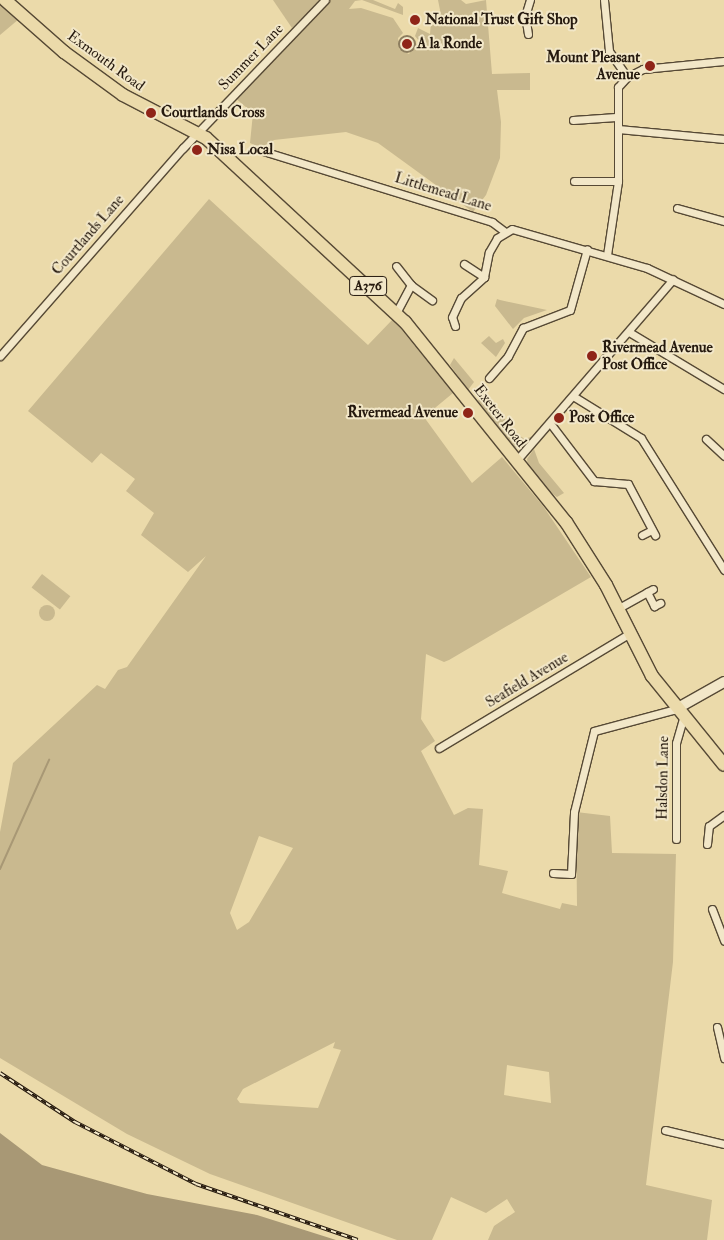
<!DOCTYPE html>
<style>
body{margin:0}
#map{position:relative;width:724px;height:1240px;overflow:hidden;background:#ebdaaa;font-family:"IM FELL Double Pica",serif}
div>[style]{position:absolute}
.green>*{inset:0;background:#c9b98f;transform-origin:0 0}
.round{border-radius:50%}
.water>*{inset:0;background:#a89875}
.stream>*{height:2px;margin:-1px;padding:0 1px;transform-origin:1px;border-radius:1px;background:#a89875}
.building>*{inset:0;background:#8c7d5f}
.roads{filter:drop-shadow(1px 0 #564935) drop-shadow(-1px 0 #564935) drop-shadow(0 1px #564935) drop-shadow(0 -1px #564935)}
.street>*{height:7px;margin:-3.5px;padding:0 3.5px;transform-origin:3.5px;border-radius:3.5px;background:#f2e7c8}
.secondary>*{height:10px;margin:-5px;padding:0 5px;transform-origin:5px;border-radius:5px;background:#f2e7c8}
.highway>*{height:12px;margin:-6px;padding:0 6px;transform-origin:6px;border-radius:6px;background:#ebdaaa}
.rail>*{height:4px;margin-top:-2px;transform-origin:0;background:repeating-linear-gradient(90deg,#f2e7c8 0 5.5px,#25190e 0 11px);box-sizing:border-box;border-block:1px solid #25190e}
.dots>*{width:14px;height:14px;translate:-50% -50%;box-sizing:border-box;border:2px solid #f2e7c8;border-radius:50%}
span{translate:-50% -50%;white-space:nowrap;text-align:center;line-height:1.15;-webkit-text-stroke:4px #f2e7c8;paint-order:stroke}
.shield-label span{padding:1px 4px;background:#f2e7c8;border:1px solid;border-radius:4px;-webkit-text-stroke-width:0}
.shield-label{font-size:14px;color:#25190e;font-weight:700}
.poi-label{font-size:15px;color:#25190e;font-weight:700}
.left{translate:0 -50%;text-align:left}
.right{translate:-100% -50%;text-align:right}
.street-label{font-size:15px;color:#25190e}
</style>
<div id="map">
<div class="green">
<div style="clip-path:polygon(273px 0,321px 0,292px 28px)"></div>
<div style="clip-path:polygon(330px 0,373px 0,395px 9px,398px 3px,403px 7px,403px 15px,362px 0,355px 1px,349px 9px,361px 8px,393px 18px,403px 33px,398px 38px,399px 49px,409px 54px,419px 41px,415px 36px,418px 28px,430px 34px,431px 22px,441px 15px,438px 0,461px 0,466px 4px,486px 0,492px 74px,530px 73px,530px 90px,497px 90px,501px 122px,500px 158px,486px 195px,473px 212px,378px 143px,346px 132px,274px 140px,261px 148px,250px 143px,253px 113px,234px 97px)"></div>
<div style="clip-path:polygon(0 1px,19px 19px,0 35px)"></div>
<div style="clip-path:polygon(evenodd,209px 199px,368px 345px,393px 319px,453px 393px,424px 417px,472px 483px,502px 457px,543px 506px,591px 577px,449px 660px,444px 662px,426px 654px,421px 719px,435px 741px,421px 751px,454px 815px,468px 808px,483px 809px,479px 865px,508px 871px,502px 893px,560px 909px,562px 903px,577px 906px,576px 812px,610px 816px,612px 853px,676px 854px,673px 962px,646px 1185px,712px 1200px,707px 1240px,488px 1240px,494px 1226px,515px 1212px,507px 1199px,486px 1213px,451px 1197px,432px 1240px,397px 1240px,210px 1174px,127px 1134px,0 1058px,0 832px,13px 763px,97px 685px,105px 689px,118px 670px,127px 667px,206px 556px,188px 572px,141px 535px,154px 513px,126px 491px,135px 479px,101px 453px,92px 463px,28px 411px,209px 199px,259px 836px,293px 848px,249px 922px,237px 930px,230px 913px,259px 836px,209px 199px,335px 1042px,333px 1048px,341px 1050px,318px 1108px,240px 1103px,237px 1099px,243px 1089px,335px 1042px,209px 199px,507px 1065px,549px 1072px,551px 1103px,504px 1095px,507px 1065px)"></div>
<div style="clip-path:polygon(497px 299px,500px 300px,547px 310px,524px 318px,513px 329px,495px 306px)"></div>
<div style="clip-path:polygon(489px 336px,496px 343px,503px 339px,505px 343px,496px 357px,481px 343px)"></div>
<div style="clip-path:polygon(454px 358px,474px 382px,468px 390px,450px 365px)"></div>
<div style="clip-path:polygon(483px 394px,520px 436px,525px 439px,533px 436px,524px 446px,514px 448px,509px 444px,477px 402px)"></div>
<div style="clip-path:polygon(534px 449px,539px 463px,564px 493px,557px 497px,550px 492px,528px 466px,527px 459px)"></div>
<div style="left:42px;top:574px;width:36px;height:17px;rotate:38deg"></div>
<div class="round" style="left:39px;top:605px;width:16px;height:16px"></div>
</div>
<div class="water">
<div style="clip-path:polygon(0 1133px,42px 1165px,147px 1194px,257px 1215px,336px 1240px,0 1240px)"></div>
</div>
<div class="stream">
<div style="left:0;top:869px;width:120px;rotate:-65.8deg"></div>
</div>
<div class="building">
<div class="round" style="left:398px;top:35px;width:18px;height:18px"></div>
</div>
<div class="roads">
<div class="street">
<div style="left:604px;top:0;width:51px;rotate:84.4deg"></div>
<div style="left:609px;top:51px;width:32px;rotate:55deg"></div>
<div style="left:528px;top:34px;width:18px;rotate:-99deg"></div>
<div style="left:525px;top:16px;width:17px;rotate:-73deg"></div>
<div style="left:573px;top:120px;width:43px;rotate:-4deg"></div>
<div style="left:619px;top:129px;width:105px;rotate:5.4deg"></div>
<div style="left:263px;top:151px;width:240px;rotate:17.2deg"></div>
<div style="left:492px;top:222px;width:15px;rotate:37deg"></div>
<div style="left:574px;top:181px;width:44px"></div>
<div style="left:677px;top:208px;width:49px;rotate:15.5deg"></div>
<div style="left:607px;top:255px;width:75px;rotate:-81.5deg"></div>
<div style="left:618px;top:181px;width:94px;rotate:-90deg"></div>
<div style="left:618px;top:87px;width:13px;rotate:-48deg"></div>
<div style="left:627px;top:77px;width:18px;rotate:-27deg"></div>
<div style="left:643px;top:69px;width:81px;rotate:-5.6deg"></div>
<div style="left:464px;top:264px;width:24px;rotate:33deg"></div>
<div style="left:411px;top:285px;width:26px;rotate:36deg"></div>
<div style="left:396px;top:313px;width:32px;rotate:-62deg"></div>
<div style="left:411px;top:285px;width:24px;rotate:-128deg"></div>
<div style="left:455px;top:326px;width:9px;rotate:-108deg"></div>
<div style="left:452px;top:317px;width:21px;rotate:-65deg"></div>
<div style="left:461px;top:298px;width:31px;rotate:-42deg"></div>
<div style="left:484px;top:277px;width:25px;rotate:-79deg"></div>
<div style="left:489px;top:252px;width:16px;rotate:-60deg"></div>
<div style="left:497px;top:238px;width:17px;rotate:-31deg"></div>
<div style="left:512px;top:229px;width:141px;rotate:16.1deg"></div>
<div style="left:647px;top:268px;width:85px;rotate:25.1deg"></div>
<div style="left:629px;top:332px;width:111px;rotate:31deg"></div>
<div style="left:0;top:356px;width:277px;rotate:-48.7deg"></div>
<div style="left:183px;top:148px;width:205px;rotate:-46.2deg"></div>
<div style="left:489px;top:378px;width:29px;rotate:-49deg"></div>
<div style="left:508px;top:356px;width:32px;rotate:-62deg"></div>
<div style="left:523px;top:328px;width:50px;rotate:-21deg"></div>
<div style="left:570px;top:310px;width:63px;rotate:-74.4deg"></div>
<div style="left:573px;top:396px;width:80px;rotate:31.7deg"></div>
<div style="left:641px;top:438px;width:156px;rotate:57.8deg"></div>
<div style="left:550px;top:423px;width:73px;rotate:52.8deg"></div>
<div style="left:594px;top:481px;width:34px;rotate:5deg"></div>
<div style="left:628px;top:484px;width:58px;rotate:62.1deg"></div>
<div style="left:706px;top:439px;width:25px;rotate:43deg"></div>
<div style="left:516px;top:461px;width:240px;rotate:-49.2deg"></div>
<div style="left:642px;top:535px;width:11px;rotate:-27deg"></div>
<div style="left:647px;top:592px;width:16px;rotate:63deg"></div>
<div style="left:654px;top:606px;width:7px;rotate:-27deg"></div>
<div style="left:617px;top:609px;width:41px;rotate:-29.1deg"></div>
<div style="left:439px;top:748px;width:222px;rotate:-31deg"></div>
<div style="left:676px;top:839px;width:96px;rotate:-90deg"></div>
<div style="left:676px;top:743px;width:25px;rotate:-74deg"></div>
<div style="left:707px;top:844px;width:18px;rotate:-84deg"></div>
<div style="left:709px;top:826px;width:19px;rotate:-36deg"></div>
<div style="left:553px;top:873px;width:18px;rotate:3deg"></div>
<div style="left:571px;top:874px;width:62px;rotate:-87.2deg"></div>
<div style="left:574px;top:812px;width:83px;rotate:-76.1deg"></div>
<div style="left:594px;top:731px;width:85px;rotate:-15deg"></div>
<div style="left:712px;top:909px;width:34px;rotate:69deg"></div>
<div style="left:717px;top:1027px;width:32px;rotate:77deg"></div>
<div style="left:665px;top:1130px;width:61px;rotate:13.3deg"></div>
</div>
<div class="secondary">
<div style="left:676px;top:709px;width:55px;rotate:-29.4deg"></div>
</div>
<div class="highway">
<div style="left:5px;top:0;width:79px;rotate:41.4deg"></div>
<div style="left:64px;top:52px;width:73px;rotate:36.1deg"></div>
<div style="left:123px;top:95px;width:93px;rotate:27.4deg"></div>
<div style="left:206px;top:138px;width:271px;rotate:42.8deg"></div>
<div style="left:405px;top:322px;width:257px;rotate:51.2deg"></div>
<div style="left:566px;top:522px;width:75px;rotate:57.6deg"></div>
<div style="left:606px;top:585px;width:102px;rotate:63.2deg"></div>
<div style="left:652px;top:676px;width:114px;rotate:51deg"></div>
</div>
</div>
<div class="rail">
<div style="left:0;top:1073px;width:90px;rotate:33.2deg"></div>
<div style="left:75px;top:1122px;width:136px;rotate:27.1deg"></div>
<div style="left:196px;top:1184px;width:171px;rotate:19.1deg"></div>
</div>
<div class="dots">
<div style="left:415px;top:20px;background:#8f2418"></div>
<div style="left:407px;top:44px;background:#8f2418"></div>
<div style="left:650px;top:66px;background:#8f2418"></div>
<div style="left:151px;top:113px;background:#8f2418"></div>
<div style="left:197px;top:150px;background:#8f2418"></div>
<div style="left:592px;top:356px;background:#8f2418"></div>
<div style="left:468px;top:413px;background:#8f2418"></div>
<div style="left:559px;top:418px;background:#8f2418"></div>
</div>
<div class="shield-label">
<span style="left:368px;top:286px">A376</span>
</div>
<div class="poi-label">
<span class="left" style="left:425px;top:20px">National Trust Gift Shop</span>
<span class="left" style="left:417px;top:44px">A la Ronde</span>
<span class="right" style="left:640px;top:66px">Mount Pleasant<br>Avenue</span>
<span class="left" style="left:161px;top:113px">Courtlands Cross</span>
<span class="left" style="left:207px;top:150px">Nisa Local</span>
<span class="left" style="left:602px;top:356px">Rivermead Avenue<br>Post Office</span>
<span class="right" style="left:458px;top:413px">Rivermead Avenue</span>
<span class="left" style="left:569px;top:418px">Post Office</span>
</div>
<div class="street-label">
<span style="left:251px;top:57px;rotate:-46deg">Summer Lane</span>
<span style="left:106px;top:61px;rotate:36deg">Exmouth Road</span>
<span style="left:443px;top:192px;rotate:17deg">Littlemead Lane</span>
<span style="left:88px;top:235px;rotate:-49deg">Courtlands Lane</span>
<span style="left:500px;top:416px;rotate:52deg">Exeter Road</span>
<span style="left:527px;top:680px;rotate:-31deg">Seafield Avenue</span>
<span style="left:663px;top:778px;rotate:-89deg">Halsdon Lane</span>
</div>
</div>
